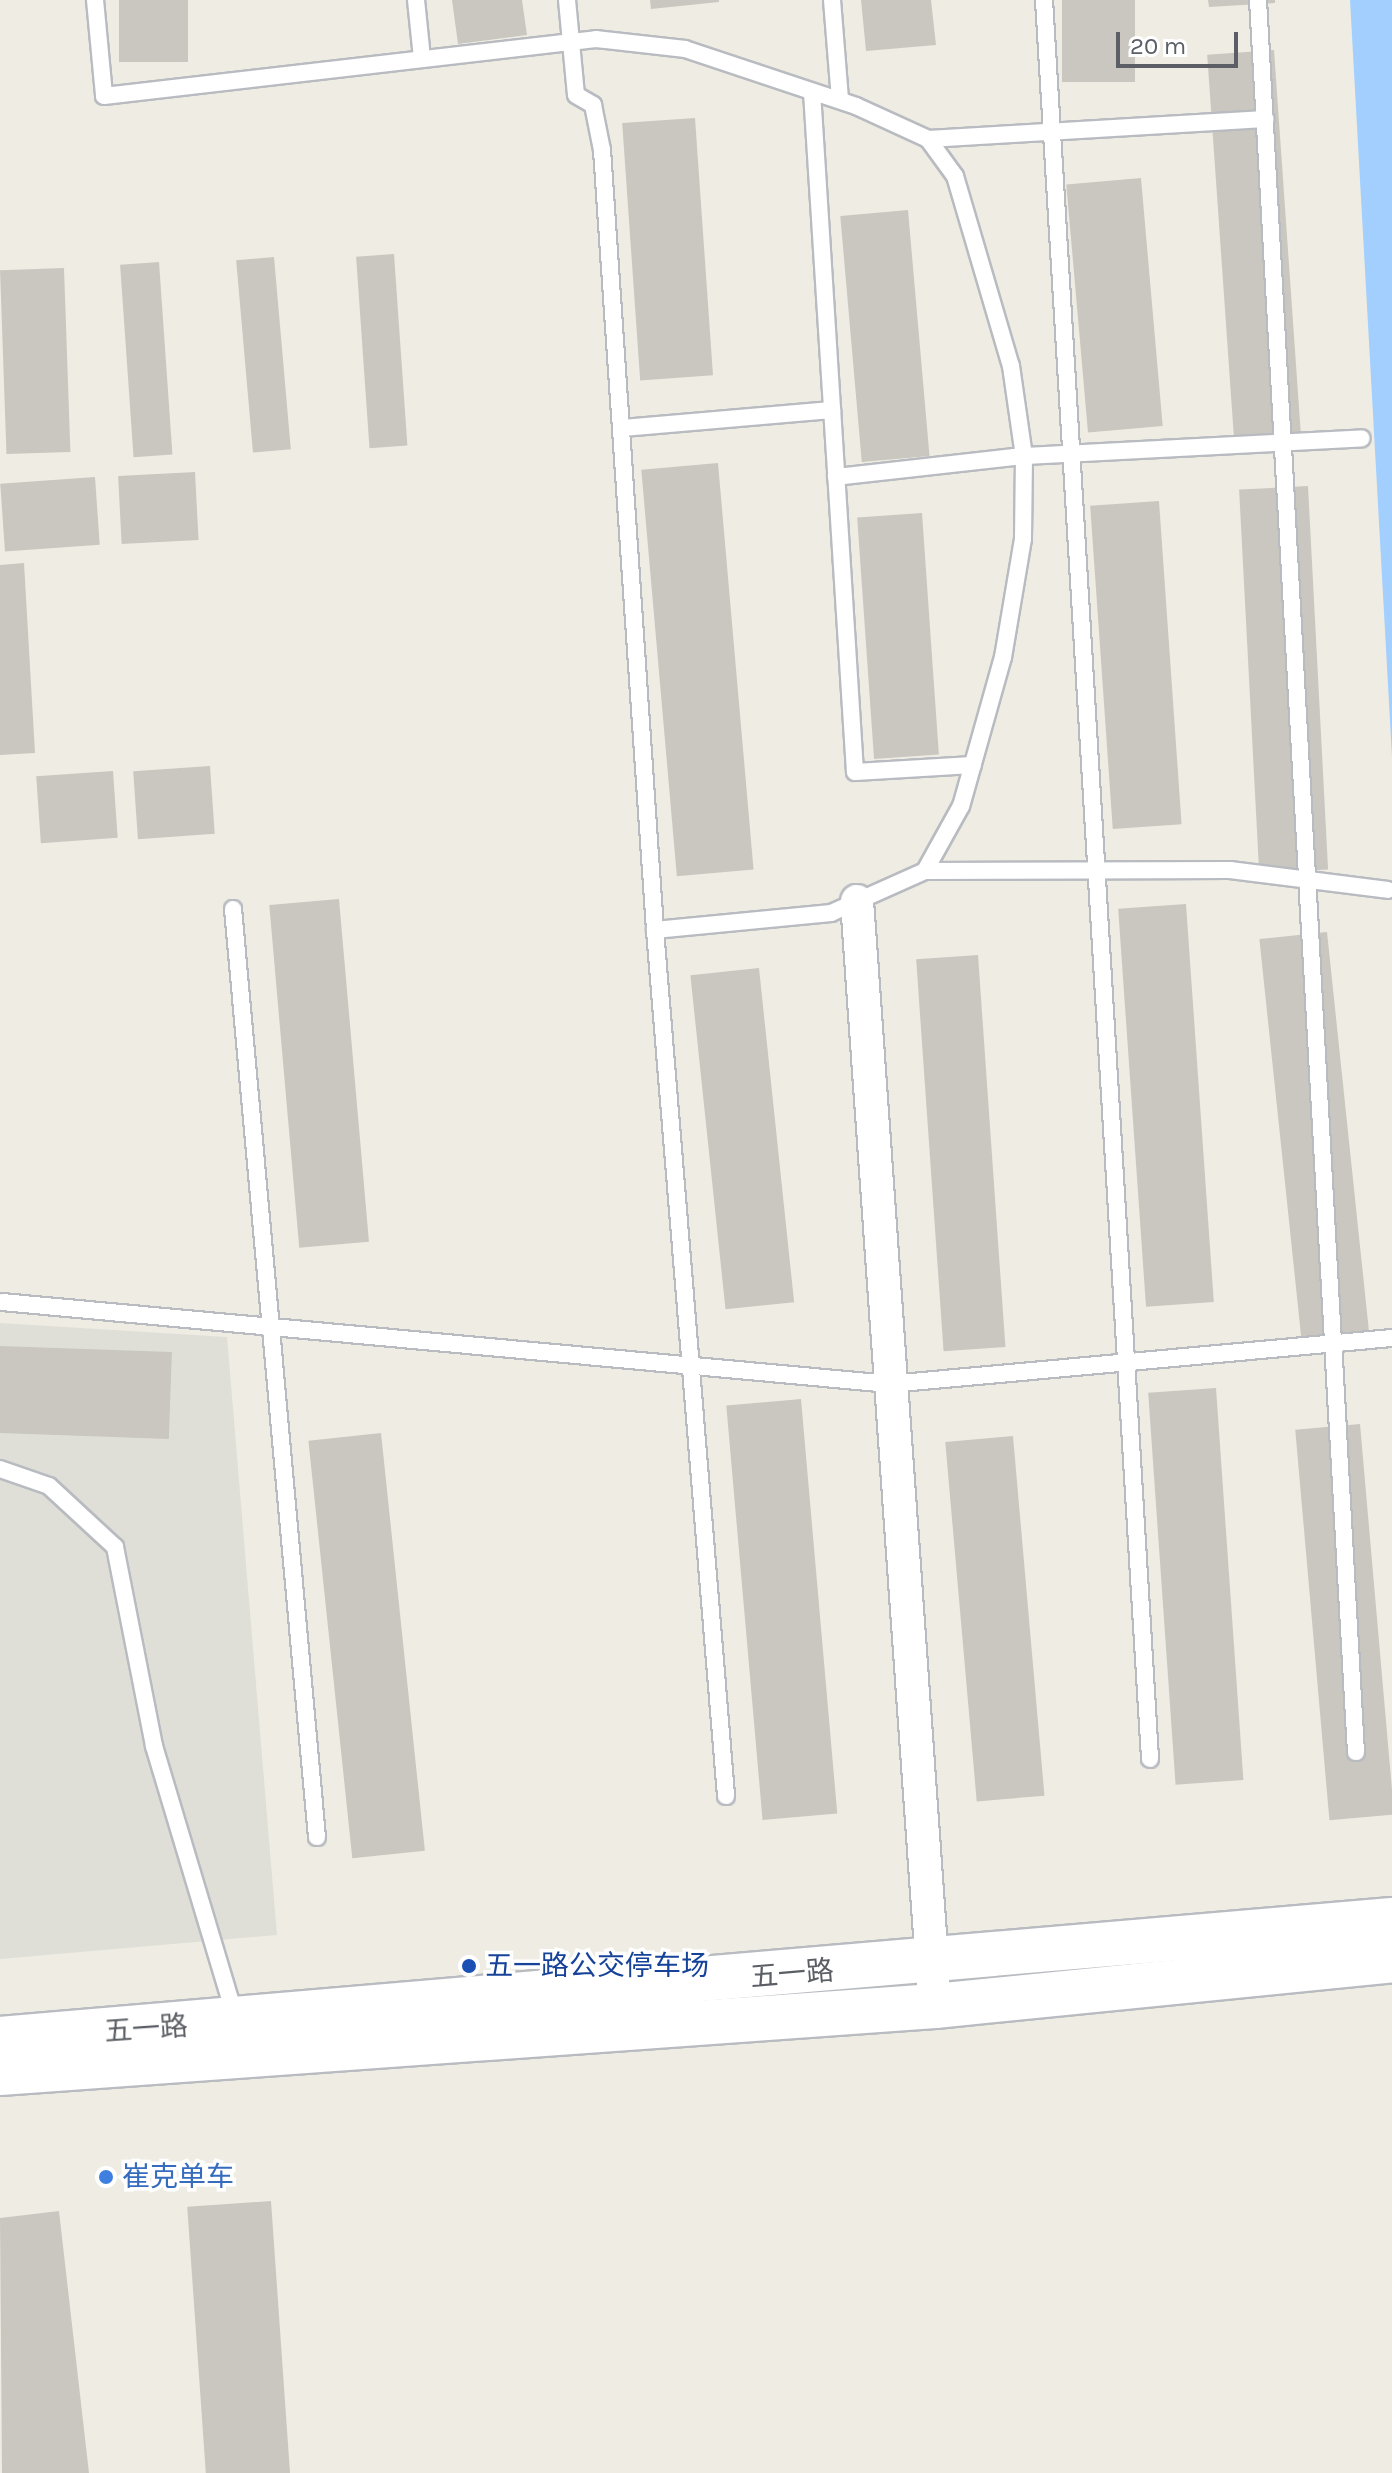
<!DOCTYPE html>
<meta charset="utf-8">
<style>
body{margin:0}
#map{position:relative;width:1392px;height:2473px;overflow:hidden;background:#efede3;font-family:Karla,"Noto Sans SC",sans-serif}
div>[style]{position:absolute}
.industrial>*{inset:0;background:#dfdfd8}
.water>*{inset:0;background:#a3cfff}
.building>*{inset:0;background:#cac7c0;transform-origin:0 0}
.roads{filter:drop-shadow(2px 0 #b8bbc0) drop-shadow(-2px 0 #b8bbc0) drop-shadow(0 2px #b8bbc0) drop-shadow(0 -2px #b8bbc0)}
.service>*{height:16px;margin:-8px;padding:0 8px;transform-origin:8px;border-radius:8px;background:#fff}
.minor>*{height:32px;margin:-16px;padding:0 16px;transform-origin:16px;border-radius:16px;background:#fff}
.secondary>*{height:44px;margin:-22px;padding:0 22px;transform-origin:22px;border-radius:22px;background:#fff}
.dots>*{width:22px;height:22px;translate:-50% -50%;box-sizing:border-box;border:4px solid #fff;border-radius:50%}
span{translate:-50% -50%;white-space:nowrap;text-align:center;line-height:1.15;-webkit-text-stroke:7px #fff;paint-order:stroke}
.transit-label{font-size:28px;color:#164399}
.left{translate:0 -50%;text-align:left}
.street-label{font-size:28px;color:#5b5f65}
.shop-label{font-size:28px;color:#366cbe}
.scale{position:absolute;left:1116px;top:32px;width:122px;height:36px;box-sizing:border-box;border:4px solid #5b5f65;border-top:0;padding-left:10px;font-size:24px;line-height:28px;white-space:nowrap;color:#5b5f65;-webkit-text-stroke:6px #fff;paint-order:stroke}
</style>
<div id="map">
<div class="industrial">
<div style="clip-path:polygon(0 1323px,227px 1337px,277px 1935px,0 1959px)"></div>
</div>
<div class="water">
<div style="clip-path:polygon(1350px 0,1392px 0,1392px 757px)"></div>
</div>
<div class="building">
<div style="left:119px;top:0;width:69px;height:62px"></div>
<div style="clip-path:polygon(452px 0,522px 0,527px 35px,458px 44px)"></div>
<div style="clip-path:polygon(650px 0,719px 0,719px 2px,651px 9px)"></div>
<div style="clip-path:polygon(861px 0,931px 0,936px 45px,866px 51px)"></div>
<div style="left:1062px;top:0;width:73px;height:82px"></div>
<div style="clip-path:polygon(1208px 0,1275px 0,1275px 3px,1209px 7px)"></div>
<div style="left:1274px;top:50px;width:395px;height:67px;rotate:86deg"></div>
<div style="left:695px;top:118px;width:258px;height:73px;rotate:86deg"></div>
<div style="left:1141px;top:178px;width:249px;height:75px;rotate:85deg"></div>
<div style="left:908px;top:210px;width:247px;height:68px;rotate:85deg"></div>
<div style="left:394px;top:254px;width:192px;height:38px;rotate:86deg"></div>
<div style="left:274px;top:257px;width:193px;height:38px;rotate:85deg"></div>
<div style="left:159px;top:262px;width:193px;height:39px;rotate:86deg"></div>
<div style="left:64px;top:268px;width:184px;height:64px;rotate:88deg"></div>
<div style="left:718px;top:463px;width:408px;height:77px;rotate:85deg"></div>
<div style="left:195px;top:472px;width:68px;height:77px;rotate:87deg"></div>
<div style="left:95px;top:477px;width:68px;height:95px;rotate:86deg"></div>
<div style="left:1308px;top:486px;width:384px;height:69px;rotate:87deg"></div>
<div style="left:1159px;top:501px;width:324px;height:69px;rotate:86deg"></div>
<div style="left:922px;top:513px;width:242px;height:65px;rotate:86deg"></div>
<div style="clip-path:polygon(24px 563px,35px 753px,0 755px,0 565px)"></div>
<div style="left:210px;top:766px;width:68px;height:77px;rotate:86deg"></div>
<div style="left:113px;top:771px;width:67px;height:77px;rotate:86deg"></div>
<div style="left:339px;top:899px;width:344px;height:70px;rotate:85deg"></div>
<div style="left:1186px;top:904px;width:399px;height:68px;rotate:86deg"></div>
<div style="left:1327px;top:932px;width:401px;height:68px;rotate:84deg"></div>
<div style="left:978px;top:955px;width:393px;height:62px;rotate:86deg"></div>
<div style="left:759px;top:968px;width:336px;height:69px;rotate:84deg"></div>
<div style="left:0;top:1346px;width:172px;height:87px;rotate:2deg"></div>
<div style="left:1216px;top:1388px;width:393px;height:68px;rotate:86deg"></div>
<div style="left:801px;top:1399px;width:416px;height:75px;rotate:85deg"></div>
<div style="left:1360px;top:1424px;width:392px;height:65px;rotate:85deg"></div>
<div style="left:381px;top:1433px;width:420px;height:73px;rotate:84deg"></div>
<div style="left:1013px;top:1436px;width:361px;height:68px;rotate:85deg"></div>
<div style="left:271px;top:2201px;width:273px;height:84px;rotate:86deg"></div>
<div style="clip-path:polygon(59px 2211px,89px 2473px,2px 2473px,0 2218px)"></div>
</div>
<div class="roads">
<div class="service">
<div style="left:95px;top:0;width:96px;rotate:84.6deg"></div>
<div style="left:104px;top:96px;width:495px;rotate:-6.6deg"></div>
<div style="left:596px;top:39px;width:90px;rotate:6.4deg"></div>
<div style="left:685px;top:49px;width:180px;rotate:18.4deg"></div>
<div style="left:856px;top:106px;width:79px;rotate:24.6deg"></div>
<div style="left:928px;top:139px;width:46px;rotate:53.9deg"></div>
<div style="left:955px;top:176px;width:198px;rotate:73.6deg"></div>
<div style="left:1011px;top:366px;width:91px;rotate:81.8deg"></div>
<div style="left:1024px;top:456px;width:83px;rotate:90.7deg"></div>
<div style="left:1023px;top:539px;width:120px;rotate:99.6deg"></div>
<div style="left:1003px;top:657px;width:155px;rotate:105.7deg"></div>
<div style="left:961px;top:806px;width:74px;rotate:119deg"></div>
<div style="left:925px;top:871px;width:103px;rotate:155.9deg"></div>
<div style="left:831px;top:913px;width:177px;rotate:174.5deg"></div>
<div style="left:416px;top:0;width:58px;rotate:84.1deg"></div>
<div style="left:567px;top:0;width:95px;rotate:84.6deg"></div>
<div style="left:576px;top:95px;width:20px;rotate:30deg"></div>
<div style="left:593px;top:105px;width:46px;rotate:78.7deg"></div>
<div style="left:602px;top:150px;width:782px;rotate:86.11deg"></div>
<div style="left:655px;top:930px;width:869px;rotate:85.31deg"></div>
<div style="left:832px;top:0;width:100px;rotate:85.4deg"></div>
<div style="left:1044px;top:0;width:1762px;rotate:86.55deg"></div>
<div style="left:1258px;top:0;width:1755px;rotate:86.8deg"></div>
<div style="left:812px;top:92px;width:681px;rotate:86.38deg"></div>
<div style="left:855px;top:772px;width:118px;rotate:-3.4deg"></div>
<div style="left:928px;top:139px;width:338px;rotate:-3.4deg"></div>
<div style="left:622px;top:428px;width:211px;rotate:-4.9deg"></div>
<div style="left:836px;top:477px;width:189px;rotate:-6.4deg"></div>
<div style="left:1024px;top:456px;width:338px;rotate:-3deg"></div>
<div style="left:925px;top:871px;width:305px;rotate:-0.2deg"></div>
<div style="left:1230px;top:870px;width:159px;rotate:7.2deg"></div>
<div style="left:233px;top:909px;width:932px;rotate:84.83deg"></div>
<div style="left:2px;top:1302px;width:892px;rotate:5.28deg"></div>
<div style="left:890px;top:1384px;width:504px;rotate:-5.24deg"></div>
<div style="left:0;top:1469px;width:52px;rotate:19.1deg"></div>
<div style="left:49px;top:1486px;width:90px;rotate:42.7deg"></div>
<div style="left:115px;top:1547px;width:203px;rotate:78.9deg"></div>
<div style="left:154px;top:1746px;width:282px;rotate:73.3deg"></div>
</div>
<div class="minor">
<div style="left:857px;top:901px;width:1108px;rotate:85.96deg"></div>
</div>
<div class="secondary">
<div style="left:0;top:2039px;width:1397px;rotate:-4.89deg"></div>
<div style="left:0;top:2073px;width:937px;rotate:-4.1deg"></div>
<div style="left:935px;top:2006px;width:459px;rotate:-5.7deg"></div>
</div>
</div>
<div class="dots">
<div style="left:469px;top:1966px;background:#1a4fb4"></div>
<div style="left:106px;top:2177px;background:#3f7fe0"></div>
</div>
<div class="transit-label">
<span class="left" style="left:485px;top:1966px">五一路公交停车场</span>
</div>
<div class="street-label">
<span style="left:792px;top:1974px;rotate:-5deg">五一路</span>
<span style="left:146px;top:2029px;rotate:-4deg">五一路</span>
</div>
<div class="shop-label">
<span class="left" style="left:122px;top:2177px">崔克单车</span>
</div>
<div class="scale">20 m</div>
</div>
